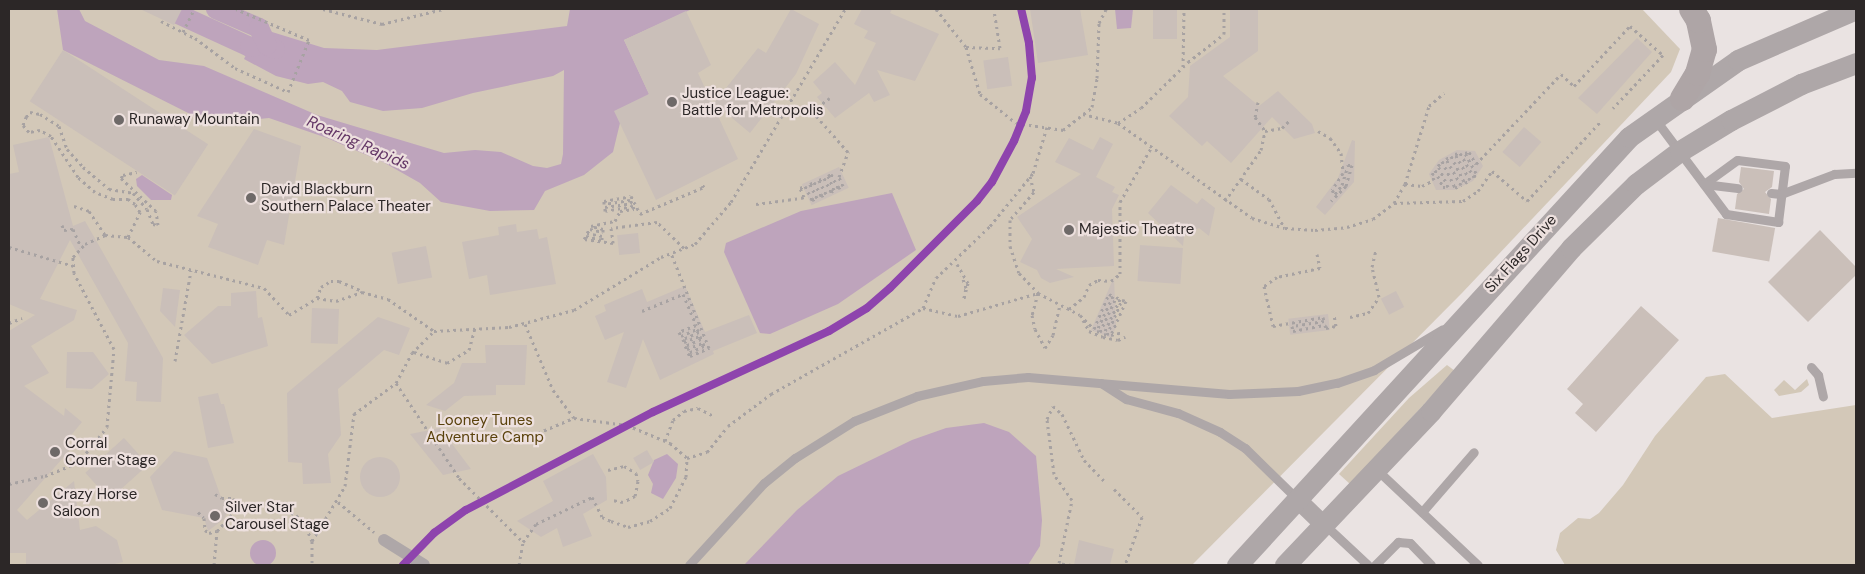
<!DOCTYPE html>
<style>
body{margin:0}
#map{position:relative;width:1865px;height:574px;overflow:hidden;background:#eae3e2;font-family:"DM Sans",sans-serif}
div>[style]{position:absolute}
.green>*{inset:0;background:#d3c8b8}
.water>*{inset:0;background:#bea4bc}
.round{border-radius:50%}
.canal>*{height:20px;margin:-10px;padding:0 10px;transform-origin:10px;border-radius:10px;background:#bea4bc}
.building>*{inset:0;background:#cabfb9;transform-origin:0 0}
.path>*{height:3px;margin-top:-1.5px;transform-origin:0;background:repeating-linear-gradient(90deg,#a7a2a2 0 2.5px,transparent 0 6.5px)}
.service>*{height:9px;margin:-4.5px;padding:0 4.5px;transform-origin:4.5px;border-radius:4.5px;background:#aea7a8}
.pedestrian>*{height:12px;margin:-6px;padding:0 6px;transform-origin:6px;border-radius:6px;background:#aea7a8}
.minor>*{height:18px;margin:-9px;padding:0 9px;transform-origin:9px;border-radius:9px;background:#aea7a8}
.tertiary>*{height:21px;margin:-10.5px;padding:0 10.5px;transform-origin:10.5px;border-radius:10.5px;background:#aea7a8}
.secondary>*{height:25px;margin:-12.5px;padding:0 12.5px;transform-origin:12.5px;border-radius:12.5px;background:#aea5a6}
.rail-1>*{height:8px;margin:-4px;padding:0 4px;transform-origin:4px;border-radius:4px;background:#8e44ad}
.dots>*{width:14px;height:14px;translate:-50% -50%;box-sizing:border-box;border:2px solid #ede0de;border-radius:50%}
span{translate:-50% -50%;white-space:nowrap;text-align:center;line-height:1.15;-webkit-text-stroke:4.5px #ede0de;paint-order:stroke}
.poi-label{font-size:15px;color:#2c2727}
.left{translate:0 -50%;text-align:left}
.street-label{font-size:15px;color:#2c2727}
.park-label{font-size:15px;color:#5a420c}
.water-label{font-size:16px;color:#633666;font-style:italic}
.frame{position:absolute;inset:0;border:10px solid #2c2727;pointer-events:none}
</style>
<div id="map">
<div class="green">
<div style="clip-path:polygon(9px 9px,1642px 9px,1680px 49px,1671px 72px,1462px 293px,1192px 565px,9px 565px)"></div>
<div style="clip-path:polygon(1447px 365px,1455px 371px,1350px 484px,1339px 474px,1409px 398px)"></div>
<div style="clip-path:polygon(1725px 374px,1772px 418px,1856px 405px,1856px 565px,1565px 565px,1556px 550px,1560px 533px,1578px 518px,1590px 519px,1599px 513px,1623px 485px,1655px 436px,1706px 377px)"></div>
<div style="clip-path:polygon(1784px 380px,1795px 390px,1807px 379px,1809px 385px,1801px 392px,1779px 396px,1774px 390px)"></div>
</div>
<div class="water">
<div style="clip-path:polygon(57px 9px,79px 9px,85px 21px,159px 60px,204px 66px,317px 115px,444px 153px,475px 150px,501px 152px,533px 166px,547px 168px,561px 164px,563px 154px,564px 70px,553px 76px,473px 93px,422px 108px,383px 111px,350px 102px,342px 91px,323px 82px,308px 84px,276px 76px,244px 59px,259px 28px,324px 48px,377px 50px,567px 26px,570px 9px,692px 9px,624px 40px,649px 94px,620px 123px,613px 152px,584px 175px,545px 191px,534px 210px,490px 211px,441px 202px,420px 183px,383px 162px,327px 138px,269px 118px,210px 124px,63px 50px)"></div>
<div style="clip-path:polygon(1115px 9px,1133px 9px,1131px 28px,1117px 29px)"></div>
<div style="clip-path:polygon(142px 175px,172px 195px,171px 200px,151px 200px,137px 186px,136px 179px)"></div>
<div style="clip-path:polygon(892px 193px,916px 250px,838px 304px,770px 334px,760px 333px,724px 252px,726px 243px,801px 211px)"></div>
<div style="clip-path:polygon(984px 423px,1009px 432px,1036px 456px,1042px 520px,1040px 546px,1028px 565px,744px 565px,797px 510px,838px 476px,912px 440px,946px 428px)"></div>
<div style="clip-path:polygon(667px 454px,678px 464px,676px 478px,663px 499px,651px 493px,653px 484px,648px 475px,654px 460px)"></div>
<div class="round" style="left:250px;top:540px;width:26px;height:26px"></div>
</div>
<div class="canal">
<div style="left:167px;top:9px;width:91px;rotate:24.6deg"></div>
<div style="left:250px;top:47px;width:17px;rotate:-7deg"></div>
<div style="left:267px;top:45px;width:9px;rotate:27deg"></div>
<div style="left:216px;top:9px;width:47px;rotate:23.8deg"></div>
<div style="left:259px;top:28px;width:19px;rotate:65deg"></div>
</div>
<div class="building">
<div style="clip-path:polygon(140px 9px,182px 9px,174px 25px)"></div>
<div style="clip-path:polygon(791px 9px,819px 24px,796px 74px,750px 133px,714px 103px,758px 48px,766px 53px)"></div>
<div style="clip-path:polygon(862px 9px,892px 9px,890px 13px,939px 34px,915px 81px,877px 70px,890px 95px,874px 102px,869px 93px,835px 118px,817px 97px,822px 93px,813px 82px,835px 62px,855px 85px,876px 43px,864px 38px,868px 31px,854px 24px)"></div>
<div style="clip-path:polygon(1030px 9px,1080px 9px,1088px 55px,1038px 63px)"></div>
<div style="left:1153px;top:9px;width:24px;height:30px"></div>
<div style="clip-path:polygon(1230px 9px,1258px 9px,1258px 51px,1223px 76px,1259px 106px,1278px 91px,1312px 124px,1315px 133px,1294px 139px,1272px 117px,1231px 163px,1207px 141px,1202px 146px,1169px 116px,1188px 97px,1190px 66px,1230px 37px)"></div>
<div style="clip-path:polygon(686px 11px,711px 65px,698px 73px,738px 159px,656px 200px,614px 111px,649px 94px,624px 40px)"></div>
<div style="clip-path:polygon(1637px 38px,1652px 52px,1597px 114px,1578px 98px)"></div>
<div style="left:63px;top:50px;width:173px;height:61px;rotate:33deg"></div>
<div style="left:1008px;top:57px;width:29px;height:25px;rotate:82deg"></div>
<div style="left:1524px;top:127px;width:23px;height:33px;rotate:41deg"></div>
<div style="clip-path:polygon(254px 129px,301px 146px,284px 245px,267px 240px,258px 265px,208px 247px,218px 224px,197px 216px)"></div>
<div style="clip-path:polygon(49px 137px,73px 226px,85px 221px,163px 358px,161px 402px,136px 401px,137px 382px,125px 381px,128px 343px,70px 240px,40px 299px,77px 310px,74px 320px,31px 346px,49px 373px,24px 386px,64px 416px,65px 408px,82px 422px,68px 439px,69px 451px,17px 510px,27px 520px,74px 481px,80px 530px,96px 526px,117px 540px,123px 562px,110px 565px,26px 565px,26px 553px,9px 553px,9px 331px,35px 315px,9px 304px,9px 174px,19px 172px,13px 145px)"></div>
<div style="clip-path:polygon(1100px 137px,1113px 144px,1096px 177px,1115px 187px,1112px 192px,1119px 195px,1112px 209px,1114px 266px,1056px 269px,1074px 277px,1050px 283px,1041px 278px,1037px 270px,1020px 262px,1032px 239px,1017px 217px,1081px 174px,1055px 162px,1069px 138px,1093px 150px)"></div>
<div style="clip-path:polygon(1352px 140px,1355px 141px,1354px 182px,1325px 215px,1316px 207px,1338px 178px)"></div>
<div style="clip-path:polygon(1457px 150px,1475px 151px,1483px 166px,1473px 181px,1455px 190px,1436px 190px,1429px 174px,1439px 160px)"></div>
<div style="left:839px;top:167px;width:23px;height:41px;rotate:65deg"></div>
<div style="clip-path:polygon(1741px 167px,1774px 171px,1772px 187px,1765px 192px,1771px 199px,1769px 214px,1735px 209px,1737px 194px,1744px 189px,1739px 182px)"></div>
<div style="clip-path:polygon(1171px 185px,1197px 204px,1202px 198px,1215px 208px,1209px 236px,1199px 228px,1184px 236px,1183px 246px,1148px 213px)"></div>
<div style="left:1718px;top:218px;width:58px;height:34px;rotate:10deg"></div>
<div style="clip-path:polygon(516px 224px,517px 232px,537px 229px,539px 239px,547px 237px,556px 284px,490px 295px,487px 275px,469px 279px,462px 242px,499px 235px,498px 227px)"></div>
<div style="clip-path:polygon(1820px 230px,1856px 267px,1856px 275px,1808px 322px,1768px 282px)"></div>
<div style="left:638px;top:233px;width:20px;height:21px;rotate:84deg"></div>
<div style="left:1140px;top:245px;width:43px;height:36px;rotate:4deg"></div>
<div style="left:426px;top:246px;width:32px;height:35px;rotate:79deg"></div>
<div style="clip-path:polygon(1114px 277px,1116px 327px,1111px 338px,1091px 330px)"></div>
<div style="clip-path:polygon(685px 286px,705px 332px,749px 315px,757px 333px,713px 351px,714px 354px,660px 380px,643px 339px,626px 388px,607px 382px,624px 332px,605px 340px,595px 316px,606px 311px,604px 305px,642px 289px,647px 302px)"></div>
<div style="clip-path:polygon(163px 288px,180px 290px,175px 327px,160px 311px)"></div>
<div style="clip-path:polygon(256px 291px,258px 318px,262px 317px,268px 346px,212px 364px,184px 335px,218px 306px,231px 306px,231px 293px)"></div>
<div style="left:1396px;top:291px;width:18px;height:17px;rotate:63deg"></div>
<div style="clip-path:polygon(1641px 306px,1679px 340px,1596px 432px,1575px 413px,1583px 404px,1567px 389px)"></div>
<div style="left:312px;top:308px;width:27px;height:35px;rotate:2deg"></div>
<div style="left:1328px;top:314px;width:16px;height:40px;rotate:83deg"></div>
<div style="clip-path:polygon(378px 317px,410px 328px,399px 355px,384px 350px,338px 389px,341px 435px,328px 454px,331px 483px,303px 484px,302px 463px,288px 462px,287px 393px)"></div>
<div style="clip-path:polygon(485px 345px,527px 345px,525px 385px,496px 385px,496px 395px,464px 396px,445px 411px,426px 405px,454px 383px,462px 363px,486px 363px)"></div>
<div style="clip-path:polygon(67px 352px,93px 352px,109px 374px,92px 389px,66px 388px)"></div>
<div style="clip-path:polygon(218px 393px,221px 404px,224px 404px,234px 443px,208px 448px,198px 397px)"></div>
<div style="clip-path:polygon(440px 428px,471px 469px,443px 475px,410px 434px)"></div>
<div style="left:124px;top:438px;width:36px;height:52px;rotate:48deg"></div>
<div style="left:647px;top:450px;width:14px;height:16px;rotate:60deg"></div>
<div style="clip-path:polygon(174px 451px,207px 458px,222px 500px,233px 501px,224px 519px,208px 531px,204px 518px,162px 510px,150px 477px)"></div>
<div style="clip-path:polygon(593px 454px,606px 477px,607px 500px,583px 514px,592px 536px,563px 547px,557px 528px,541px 537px,517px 521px,553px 501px,543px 481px)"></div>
<div class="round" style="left:360px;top:457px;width:40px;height:40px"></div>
<div style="clip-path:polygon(1079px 540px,1114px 549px,1110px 565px,1074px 565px)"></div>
</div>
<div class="path">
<div style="left:323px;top:9px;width:61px;rotate:14.3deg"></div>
<div style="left:382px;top:24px;width:63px;rotate:-13.8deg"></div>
<div style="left:936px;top:9px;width:48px;rotate:51.7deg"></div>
<div style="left:966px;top:47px;width:49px;rotate:73.4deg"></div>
<div style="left:980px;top:94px;width:46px;rotate:38.9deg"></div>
<div style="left:1016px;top:123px;width:48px;rotate:8.5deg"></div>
<div style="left:1063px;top:130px;width:37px;rotate:-38deg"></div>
<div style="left:1092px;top:107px;width:29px;rotate:-80deg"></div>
<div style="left:1097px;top:78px;width:55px;rotate:-87.9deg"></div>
<div style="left:1099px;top:23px;width:16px;rotate:-63deg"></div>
<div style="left:161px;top:21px;width:38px;rotate:27deg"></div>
<div style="left:195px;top:38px;width:50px;rotate:36.9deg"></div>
<div style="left:235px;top:68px;width:58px;rotate:24.4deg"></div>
<div style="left:288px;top:92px;width:56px;rotate:-68deg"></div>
<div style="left:309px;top:40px;width:79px;rotate:-157deg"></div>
<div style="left:183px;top:32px;width:25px;rotate:-64deg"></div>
<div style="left:966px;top:47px;width:34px;rotate:2deg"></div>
<div style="left:1000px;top:48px;width:39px;rotate:-99deg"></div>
<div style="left:1183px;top:67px;width:58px;rotate:-89deg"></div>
<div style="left:1258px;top:102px;width:15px;rotate:101deg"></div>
<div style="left:1255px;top:117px;width:17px;rotate:54deg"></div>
<div style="left:1265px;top:131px;width:17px;rotate:-10deg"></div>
<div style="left:1282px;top:128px;width:10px;rotate:-45deg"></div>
<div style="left:1083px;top:114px;width:36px;rotate:14deg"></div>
<div style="left:1118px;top:123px;width:27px;rotate:-33deg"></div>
<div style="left:1141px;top:108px;width:66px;rotate:-44.4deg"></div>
<div style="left:1188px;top:62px;width:46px;rotate:-37.9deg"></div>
<div style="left:1224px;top:34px;width:25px;rotate:-90deg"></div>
<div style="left:1118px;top:123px;width:164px;rotate:35.3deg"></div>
<div style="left:1252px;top:218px;width:34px;rotate:17deg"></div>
<div style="left:1285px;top:228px;width:30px;rotate:4deg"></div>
<div style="left:1315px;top:230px;width:32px;rotate:-5deg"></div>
<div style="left:1347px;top:227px;width:27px;rotate:-17deg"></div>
<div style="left:1373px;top:219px;width:26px;rotate:-37deg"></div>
<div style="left:1394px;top:203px;width:22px;rotate:-60deg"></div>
<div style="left:1405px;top:184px;width:82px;rotate:-72.9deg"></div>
<div style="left:1429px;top:106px;width:20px;rotate:-41deg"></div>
<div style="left:1318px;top:131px;width:14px;rotate:30deg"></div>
<div style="left:1330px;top:138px;width:19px;rotate:54deg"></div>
<div style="left:1341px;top:153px;width:20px;rotate:84deg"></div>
<div style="left:1343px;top:173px;width:20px;rotate:123deg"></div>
<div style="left:1332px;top:190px;width:5px;rotate:53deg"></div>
<div style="left:1335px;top:194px;width:11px;rotate:-52deg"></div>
<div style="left:1342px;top:185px;width:21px;rotate:-73deg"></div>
<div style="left:1348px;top:165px;width:4px"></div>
<div style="left:1352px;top:165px;width:22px;rotate:106deg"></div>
<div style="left:1346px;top:186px;width:21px;rotate:135deg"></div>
<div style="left:1030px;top:176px;width:16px;rotate:76deg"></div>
<div style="left:1034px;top:192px;width:37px;rotate:131deg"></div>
<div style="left:1010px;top:220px;width:26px;rotate:90deg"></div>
<div style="left:1010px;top:246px;width:28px;rotate:72deg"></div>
<div style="left:1019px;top:273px;width:28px;rotate:46deg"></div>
<div style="left:1038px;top:293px;width:23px;rotate:105deg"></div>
<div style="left:1032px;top:315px;width:14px;rotate:78deg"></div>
<div style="left:1035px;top:329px;width:21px;rotate:62deg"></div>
<div style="left:1241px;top:179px;width:34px;rotate:36deg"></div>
<div style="left:1269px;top:199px;width:32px;rotate:62deg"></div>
<div style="left:1405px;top:184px;width:17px;rotate:7deg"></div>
<div style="left:1422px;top:186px;width:13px;rotate:-27deg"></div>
<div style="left:1434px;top:180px;width:5px;rotate:-112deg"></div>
<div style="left:1432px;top:175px;width:6px;rotate:-59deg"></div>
<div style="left:1435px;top:170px;width:19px;rotate:65deg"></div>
<div style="left:1443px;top:187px;width:5px"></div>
<div style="left:1448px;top:187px;width:23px;rotate:-115deg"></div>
<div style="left:1438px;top:166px;width:6px;rotate:-51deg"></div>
<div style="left:1442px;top:161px;width:30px;rotate:64deg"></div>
<div style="left:1455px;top:188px;width:7px;rotate:-27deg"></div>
<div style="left:1461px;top:185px;width:30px;rotate:-120deg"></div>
<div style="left:1446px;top:159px;width:6px;rotate:-31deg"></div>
<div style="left:1451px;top:156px;width:30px;rotate:63deg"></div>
<div style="left:1465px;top:183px;width:6px;rotate:-31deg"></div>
<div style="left:1470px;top:180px;width:30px;rotate:-120deg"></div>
<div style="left:1455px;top:154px;width:5px;rotate:-11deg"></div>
<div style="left:1460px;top:153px;width:28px;rotate:60deg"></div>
<div style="left:1474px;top:177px;width:4px;rotate:-63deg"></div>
<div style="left:1476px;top:173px;width:23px;rotate:-119deg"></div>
<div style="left:1465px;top:153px;width:4px;rotate:-14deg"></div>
<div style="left:1469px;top:152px;width:14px;rotate:60deg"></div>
<div style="left:1476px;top:164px;width:124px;rotate:-46.6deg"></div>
<div style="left:1561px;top:74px;width:18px;rotate:43deg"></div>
<div style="left:1574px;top:86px;width:82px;rotate:-47deg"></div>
<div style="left:1630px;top:26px;width:44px;rotate:41.3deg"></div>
<div style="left:1663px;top:55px;width:73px;rotate:133.3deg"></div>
<div style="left:1225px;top:201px;width:62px;rotate:-54.8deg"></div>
<div style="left:1261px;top:150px;width:19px;rotate:-78deg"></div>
<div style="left:1394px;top:203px;width:69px;rotate:-1.7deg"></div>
<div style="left:1463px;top:201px;width:18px;rotate:-34deg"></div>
<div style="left:1478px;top:191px;width:24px;rotate:-55deg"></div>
<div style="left:1492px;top:171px;width:46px;rotate:40.6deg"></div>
<div style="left:1527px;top:201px;width:109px;rotate:-47.2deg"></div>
<div style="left:756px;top:204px;width:45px;rotate:-7.6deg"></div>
<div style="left:801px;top:198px;width:3px;rotate:-18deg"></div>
<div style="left:804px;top:197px;width:10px;rotate:-114deg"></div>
<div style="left:800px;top:188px;width:5px;rotate:-22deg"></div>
<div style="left:805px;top:186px;width:16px;rotate:63deg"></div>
<div style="left:812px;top:200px;width:5px;rotate:-22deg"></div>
<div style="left:817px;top:198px;width:16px;rotate:-117deg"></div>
<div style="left:810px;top:184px;width:4px;rotate:-27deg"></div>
<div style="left:814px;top:182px;width:16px;rotate:63deg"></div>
<div style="left:821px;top:196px;width:5px;rotate:-22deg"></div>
<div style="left:826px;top:194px;width:16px;rotate:-117deg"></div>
<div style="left:819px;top:180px;width:5px;rotate:-22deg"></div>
<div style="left:824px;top:178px;width:16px;rotate:63deg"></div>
<div style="left:831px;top:192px;width:4px;rotate:-34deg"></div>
<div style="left:834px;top:190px;width:15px;rotate:-113deg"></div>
<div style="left:828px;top:176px;width:4px;rotate:-34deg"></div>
<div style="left:831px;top:174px;width:16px;rotate:63deg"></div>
<div style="left:838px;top:188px;width:5px;rotate:-22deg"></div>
<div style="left:843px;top:186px;width:10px;rotate:-114deg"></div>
<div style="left:839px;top:177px;width:27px;rotate:-70deg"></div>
<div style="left:848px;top:152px;width:55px;rotate:-131.3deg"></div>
<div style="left:812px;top:111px;width:22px;rotate:-36deg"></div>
<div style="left:74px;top:206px;width:16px;rotate:18deg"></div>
<div style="left:89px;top:211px;width:29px;rotate:56deg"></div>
<div style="left:62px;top:225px;width:5px;rotate:68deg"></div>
<div style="left:64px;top:230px;width:9px;rotate:-6deg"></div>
<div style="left:73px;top:229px;width:20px;rotate:66deg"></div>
<div style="left:128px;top:237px;width:28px;rotate:-64deg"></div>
<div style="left:140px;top:212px;width:9px;rotate:-122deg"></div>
<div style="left:135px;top:204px;width:9px;rotate:-144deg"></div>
<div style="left:128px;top:199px;width:15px;rotate:180deg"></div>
<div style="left:113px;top:199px;width:19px;rotate:-159deg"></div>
<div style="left:95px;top:192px;width:23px;rotate:-139deg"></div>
<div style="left:78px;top:177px;width:49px;rotate:-123.4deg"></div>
<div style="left:51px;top:136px;width:13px;rotate:-151deg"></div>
<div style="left:40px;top:130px;width:11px;rotate:170deg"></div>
<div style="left:29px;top:132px;width:9px;rotate:-131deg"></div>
<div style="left:23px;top:125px;width:9px;rotate:-69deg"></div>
<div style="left:26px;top:117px;width:6px;rotate:-51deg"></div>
<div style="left:30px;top:112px;width:10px;rotate:11deg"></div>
<div style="left:40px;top:114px;width:22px;rotate:32deg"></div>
<div style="left:59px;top:126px;width:24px;rotate:71deg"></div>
<div style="left:67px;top:149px;width:24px;rotate:48deg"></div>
<div style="left:83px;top:167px;width:34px;rotate:40deg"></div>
<div style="left:109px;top:189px;width:24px;rotate:9deg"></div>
<div style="left:133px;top:193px;width:21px;rotate:49deg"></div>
<div style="left:147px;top:209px;width:16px;rotate:68deg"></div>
<div style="left:153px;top:224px;width:5px;rotate:11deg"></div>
<div style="left:158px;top:225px;width:14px;rotate:-98deg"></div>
<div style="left:156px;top:211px;width:48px;rotate:-136.7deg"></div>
<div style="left:121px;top:178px;width:4px;rotate:-56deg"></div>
<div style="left:123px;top:175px;width:14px;rotate:-12deg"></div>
<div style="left:9px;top:247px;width:68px;rotate:16.3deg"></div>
<div style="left:684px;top:248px;width:37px;rotate:-136deg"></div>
<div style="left:657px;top:222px;width:46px;rotate:172.6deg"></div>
<div style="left:611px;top:228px;width:15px;rotate:82deg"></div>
<div style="left:613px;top:243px;width:29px;rotate:-172deg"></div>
<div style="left:584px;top:239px;width:4px;rotate:-56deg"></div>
<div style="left:586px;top:236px;width:16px;rotate:14deg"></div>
<div style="left:602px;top:240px;width:4px;rotate:-90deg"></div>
<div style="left:602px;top:236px;width:15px;rotate:-169deg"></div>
<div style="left:587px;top:233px;width:5px;rotate:-53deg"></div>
<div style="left:590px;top:229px;width:13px;rotate:13deg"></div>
<div style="left:603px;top:232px;width:3px;rotate:-90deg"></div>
<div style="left:603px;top:229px;width:12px;rotate:-166deg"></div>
<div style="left:591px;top:226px;width:25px;rotate:-12deg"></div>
<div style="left:615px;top:221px;width:11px;rotate:-63deg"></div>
<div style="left:620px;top:211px;width:14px;rotate:-8deg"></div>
<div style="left:634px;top:209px;width:3px;rotate:-108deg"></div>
<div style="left:633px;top:206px;width:28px;rotate:170deg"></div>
<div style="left:605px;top:211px;width:4px;rotate:-90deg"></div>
<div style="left:605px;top:207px;width:27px;rotate:-8deg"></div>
<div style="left:632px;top:203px;width:4px;rotate:-124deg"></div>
<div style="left:630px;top:200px;width:26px;rotate:171deg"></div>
<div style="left:604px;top:204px;width:3px;rotate:-90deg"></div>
<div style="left:604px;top:201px;width:27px;rotate:-10deg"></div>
<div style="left:631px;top:196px;width:20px;rotate:63deg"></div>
<div style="left:640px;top:214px;width:69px;rotate:-22.9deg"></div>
<div style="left:704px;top:187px;width:5px;rotate:-127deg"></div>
<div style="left:1317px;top:254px;width:14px;rotate:78deg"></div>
<div style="left:1320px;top:268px;width:44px;rotate:168.2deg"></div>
<div style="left:1277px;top:277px;width:16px;rotate:145deg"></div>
<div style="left:1264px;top:286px;width:41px;rotate:77.3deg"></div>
<div style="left:1273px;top:326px;width:51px;rotate:-10.2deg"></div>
<div style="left:1323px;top:317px;width:4px;rotate:76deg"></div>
<div style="left:1324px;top:321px;width:32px;rotate:171deg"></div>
<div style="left:1292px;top:326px;width:5px;rotate:79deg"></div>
<div style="left:1293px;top:331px;width:33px;rotate:-11deg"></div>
<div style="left:1325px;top:325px;width:3px;rotate:72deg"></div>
<div style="left:1326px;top:328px;width:10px;rotate:-11deg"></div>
<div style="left:1336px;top:326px;width:11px;rotate:-100deg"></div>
<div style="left:957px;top:264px;width:22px;rotate:60deg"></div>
<div style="left:968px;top:283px;width:16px;rotate:105deg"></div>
<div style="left:964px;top:298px;width:10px;rotate:-79deg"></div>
<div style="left:966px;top:288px;width:13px;rotate:-108deg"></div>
<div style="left:317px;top:298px;width:12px;rotate:-70deg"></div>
<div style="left:321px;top:287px;width:12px;rotate:-31deg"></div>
<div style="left:331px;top:281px;width:8px"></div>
<div style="left:339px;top:281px;width:25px;rotate:23deg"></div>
<div style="left:923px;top:308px;width:36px;rotate:13deg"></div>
<div style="left:958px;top:316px;width:83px;rotate:-16deg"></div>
<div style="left:1038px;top:293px;width:47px;rotate:27.6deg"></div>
<div style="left:1080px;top:315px;width:20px;rotate:45deg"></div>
<div style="left:1094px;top:329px;width:38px;rotate:-67deg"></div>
<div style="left:1109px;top:294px;width:4px;rotate:27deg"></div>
<div style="left:1113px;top:296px;width:38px;rotate:115deg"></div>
<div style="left:1097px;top:331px;width:3px;rotate:18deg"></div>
<div style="left:1100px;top:332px;width:38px;rotate:-65deg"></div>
<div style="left:1116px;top:297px;width:4px;rotate:27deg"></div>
<div style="left:1120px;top:299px;width:38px;rotate:115deg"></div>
<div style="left:1104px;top:334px;width:3px;rotate:18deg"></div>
<div style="left:1107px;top:335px;width:38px;rotate:-67deg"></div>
<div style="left:1122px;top:300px;width:4px;rotate:14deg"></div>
<div style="left:1126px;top:301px;width:37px;rotate:114deg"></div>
<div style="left:1111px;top:335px;width:12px;rotate:-14deg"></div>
<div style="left:1069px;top:309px;width:19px;rotate:-39deg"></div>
<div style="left:1084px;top:297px;width:13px;rotate:-67deg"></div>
<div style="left:1089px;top:285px;width:10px;rotate:-29deg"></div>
<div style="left:1098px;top:280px;width:13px;rotate:4deg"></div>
<div style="left:1111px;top:281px;width:11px;rotate:-38deg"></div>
<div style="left:1120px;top:274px;width:72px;rotate:-90deg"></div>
<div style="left:1120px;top:202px;width:62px;rotate:-60.1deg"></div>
<div style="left:642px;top:311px;width:44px;rotate:-22.5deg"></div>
<div style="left:683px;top:294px;width:34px;rotate:67deg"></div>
<div style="left:696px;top:325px;width:18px;rotate:158deg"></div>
<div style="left:679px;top:332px;width:4px;rotate:63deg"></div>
<div style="left:681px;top:336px;width:17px;rotate:-24deg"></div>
<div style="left:697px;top:329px;width:4px;rotate:56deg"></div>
<div style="left:699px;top:332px;width:17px;rotate:156deg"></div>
<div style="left:683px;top:339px;width:3px;rotate:72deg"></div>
<div style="left:684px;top:342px;width:17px;rotate:-21deg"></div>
<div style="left:700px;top:336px;width:3px;rotate:72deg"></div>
<div style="left:701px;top:339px;width:17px;rotate:156deg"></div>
<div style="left:685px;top:346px;width:4px;rotate:56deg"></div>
<div style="left:687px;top:349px;width:17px;rotate:-21deg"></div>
<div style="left:703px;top:343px;width:3px;rotate:72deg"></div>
<div style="left:704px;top:346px;width:17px;rotate:156deg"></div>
<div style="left:688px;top:353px;width:4px;rotate:56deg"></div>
<div style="left:690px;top:356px;width:21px;rotate:-23deg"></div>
<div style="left:709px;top:348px;width:102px;rotate:-111.8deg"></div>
<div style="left:1350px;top:317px;width:18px;rotate:-13deg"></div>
<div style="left:1368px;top:313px;width:19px;rotate:-55deg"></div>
<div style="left:1379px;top:297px;width:31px;rotate:-103deg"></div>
<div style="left:1372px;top:267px;width:17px;rotate:-77deg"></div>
<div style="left:1083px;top:320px;width:13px;rotate:61deg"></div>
<div style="left:1089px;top:331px;width:15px;rotate:23deg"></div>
<div style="left:1103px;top:337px;width:15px;rotate:11deg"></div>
<div style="left:1118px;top:340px;width:8px;rotate:-23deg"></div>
<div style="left:9px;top:323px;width:14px;rotate:-21deg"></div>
<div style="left:525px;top:324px;width:72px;rotate:67deg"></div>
<div style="left:553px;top:390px;width:35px;rotate:53deg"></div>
<div style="left:574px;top:418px;width:53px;rotate:7.5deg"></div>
<div style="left:627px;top:425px;width:47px;rotate:22.7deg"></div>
<div style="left:670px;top:443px;width:23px;rotate:41deg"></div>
<div style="left:687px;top:458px;width:21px;rotate:-17deg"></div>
<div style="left:707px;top:452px;width:33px;rotate:-51deg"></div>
<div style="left:728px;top:426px;width:54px;rotate:-36.7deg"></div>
<div style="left:771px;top:394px;width:175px;rotate:-29.5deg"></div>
<div style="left:923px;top:308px;width:33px;rotate:-67deg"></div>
<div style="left:936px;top:278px;width:75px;rotate:-43.9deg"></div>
<div style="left:990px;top:226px;width:68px;rotate:-50.9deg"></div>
<div style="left:1033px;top:173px;width:48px;rotate:-73.1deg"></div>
<div style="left:1045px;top:348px;width:15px;rotate:-58deg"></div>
<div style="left:1053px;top:335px;width:31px;rotate:-77deg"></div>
<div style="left:414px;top:352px;width:35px;rotate:18deg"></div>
<div style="left:447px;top:363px;width:26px;rotate:-31deg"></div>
<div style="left:469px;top:350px;width:23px;rotate:-75deg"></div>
<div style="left:175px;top:361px;width:92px;rotate:-80deg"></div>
<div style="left:396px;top:383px;width:114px;rotate:56.4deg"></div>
<div style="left:459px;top:478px;width:91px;rotate:45deg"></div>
<div style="left:538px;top:433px;width:39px;rotate:-23deg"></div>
<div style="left:665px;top:441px;width:22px;rotate:-69deg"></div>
<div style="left:673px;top:420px;width:14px;rotate:-39deg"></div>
<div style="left:684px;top:411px;width:14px;rotate:-12deg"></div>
<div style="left:698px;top:408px;width:16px;rotate:27deg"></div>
<div style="left:608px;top:470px;width:16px;rotate:-14deg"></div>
<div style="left:624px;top:466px;width:14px;rotate:30deg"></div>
<div style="left:636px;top:473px;width:8px;rotate:76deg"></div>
<div style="left:638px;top:481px;width:15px;rotate:101deg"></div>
<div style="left:635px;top:496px;width:13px;rotate:153deg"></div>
<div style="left:623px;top:502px;width:11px;rotate:-170deg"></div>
<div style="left:9px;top:484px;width:37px;rotate:-13deg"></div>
<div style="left:45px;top:476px;width:35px;rotate:-22deg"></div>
<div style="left:78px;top:463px;width:46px;rotate:-51.1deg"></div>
<div style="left:107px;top:427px;width:78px;rotate:-84.9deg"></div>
<div style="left:114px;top:349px;width:86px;rotate:-117.8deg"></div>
<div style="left:74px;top:273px;width:16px;rotate:-94deg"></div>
<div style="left:73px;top:257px;width:18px;rotate:-47deg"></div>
<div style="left:85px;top:244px;width:22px;rotate:-24deg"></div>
<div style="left:105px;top:235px;width:23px;rotate:5deg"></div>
<div style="left:128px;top:237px;width:38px;rotate:40deg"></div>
<div style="left:157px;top:261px;width:110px;rotate:14.2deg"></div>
<div style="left:264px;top:288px;width:37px;rotate:47deg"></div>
<div style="left:289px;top:315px;width:33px;rotate:-31deg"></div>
<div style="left:317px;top:298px;width:19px;rotate:9deg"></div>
<div style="left:336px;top:301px;width:28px;rotate:-19deg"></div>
<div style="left:362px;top:292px;width:27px;rotate:15deg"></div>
<div style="left:388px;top:299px;width:56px;rotate:34.8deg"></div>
<div style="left:1114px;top:489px;width:40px;rotate:45deg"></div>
<div style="left:1142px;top:517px;width:51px;rotate:109.5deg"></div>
<div style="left:215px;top:494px;width:8px;rotate:30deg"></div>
<div style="left:222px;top:498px;width:11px"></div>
<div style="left:233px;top:498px;width:12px;rotate:76deg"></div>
<div style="left:338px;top:502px;width:47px;rotate:39.8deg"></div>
<div style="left:198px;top:512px;width:8px;rotate:45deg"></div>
<div style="left:204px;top:518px;width:12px;rotate:85deg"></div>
<div style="left:205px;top:530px;width:5px;rotate:37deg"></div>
<div style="left:209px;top:533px;width:8px;rotate:-14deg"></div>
<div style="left:312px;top:541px;width:64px;rotate:-59deg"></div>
<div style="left:345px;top:486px;width:73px;rotate:-82.9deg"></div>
<div style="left:354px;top:414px;width:52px;rotate:-36.4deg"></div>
<div style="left:396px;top:383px;width:34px;rotate:-62deg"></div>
<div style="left:412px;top:353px;width:31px;rotate:-45deg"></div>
<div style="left:434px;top:331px;width:75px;rotate:-3.1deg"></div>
<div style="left:509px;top:327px;width:67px;rotate:-14.7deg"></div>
<div style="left:574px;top:310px;width:102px;rotate:-31.3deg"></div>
<div style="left:661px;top:257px;width:36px;rotate:-21deg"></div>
<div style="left:695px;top:244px;width:55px;rotate:-49.4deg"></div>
<div style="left:731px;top:202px;width:224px;rotate:-59.4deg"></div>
<div style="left:214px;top:565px;width:34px;rotate:-85deg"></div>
<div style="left:217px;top:531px;width:28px;rotate:-48deg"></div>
<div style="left:236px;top:510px;width:32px;rotate:-13deg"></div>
<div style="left:267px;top:503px;width:31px;rotate:22deg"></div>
<div style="left:296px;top:515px;width:16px;rotate:50deg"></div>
<div style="left:306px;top:527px;width:15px;rotate:67deg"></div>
<div style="left:312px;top:541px;width:24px;rotate:90deg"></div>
<div style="left:519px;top:565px;width:23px;rotate:-80deg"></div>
<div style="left:523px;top:542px;width:22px;rotate:-54deg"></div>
<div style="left:536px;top:524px;width:62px;rotate:-25.7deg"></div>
<div style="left:592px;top:497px;width:22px;rotate:63deg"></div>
<div style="left:602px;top:517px;width:10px;rotate:24deg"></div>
<div style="left:611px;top:521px;width:18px;rotate:19deg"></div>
<div style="left:628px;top:527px;width:23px;rotate:-15deg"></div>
<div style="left:650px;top:521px;width:24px;rotate:-33deg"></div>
<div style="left:670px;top:508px;width:35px;rotate:-63deg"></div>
<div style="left:686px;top:477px;width:19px;rotate:-87deg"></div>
<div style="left:1071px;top:565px;width:12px;rotate:-171deg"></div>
<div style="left:1059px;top:563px;width:64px;rotate:-78.3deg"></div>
<div style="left:1072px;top:500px;width:32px;rotate:-125deg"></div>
<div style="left:1054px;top:474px;width:55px;rotate:-97.3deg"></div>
<div style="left:1047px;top:419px;width:14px;rotate:-65deg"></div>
<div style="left:1053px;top:406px;width:12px;rotate:42deg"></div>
<div style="left:1062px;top:414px;width:51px;rotate:64.4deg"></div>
<div style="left:1084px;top:460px;width:29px;rotate:46deg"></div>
</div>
<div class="service">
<div style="left:1655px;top:119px;width:119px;rotate:53.2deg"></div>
<div style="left:1726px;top:214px;width:53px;rotate:8.7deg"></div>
<div style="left:1778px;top:222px;width:56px;rotate:-82.9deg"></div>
<div style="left:1785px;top:166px;width:48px;rotate:-172.9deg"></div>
<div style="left:1737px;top:160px;width:41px;rotate:144deg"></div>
<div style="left:1704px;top:184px;width:34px;rotate:7deg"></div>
<div style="left:1771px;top:193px;width:10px;rotate:6deg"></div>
<div style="left:1781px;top:194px;width:57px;rotate:-20.7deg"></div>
<div style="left:1834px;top:174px;width:22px;rotate:-3deg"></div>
<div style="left:1811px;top:367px;width:11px;rotate:49deg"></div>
<div style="left:1818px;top:375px;width:22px;rotate:77deg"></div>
<div style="left:1101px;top:383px;width:30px;rotate:33deg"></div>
<div style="left:1126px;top:399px;width:54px;rotate:15.1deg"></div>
<div style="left:1178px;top:413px;width:46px;rotate:24.3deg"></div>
<div style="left:1220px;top:432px;width:30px;rotate:33deg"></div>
<div style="left:1245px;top:448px;width:73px;rotate:44.4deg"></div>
<div style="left:1376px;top:469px;width:140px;rotate:43.3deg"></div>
<div style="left:1422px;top:512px;width:79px;rotate:-49.1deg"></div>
<div style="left:1324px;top:524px;width:60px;rotate:43deg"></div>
<div style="left:689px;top:565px;width:111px;rotate:-47.6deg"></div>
<div style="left:764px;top:483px;width:40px;rotate:-39deg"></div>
<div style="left:795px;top:458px;width:70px;rotate:-32.1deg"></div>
<div style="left:854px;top:421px;width:68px;rotate:-21.6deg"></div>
<div style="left:917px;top:396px;width:68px;rotate:-12.8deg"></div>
<div style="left:983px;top:381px;width:45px;rotate:-5.1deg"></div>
<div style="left:1028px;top:377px;width:202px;rotate:4.8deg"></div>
<div style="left:1229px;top:394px;width:69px;rotate:-2.5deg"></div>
<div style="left:1298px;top:391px;width:40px;rotate:-12deg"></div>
<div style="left:1337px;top:383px;width:39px;rotate:-19deg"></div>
<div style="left:1374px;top:370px;width:80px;rotate:-30.7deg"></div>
<div style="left:1375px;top:565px;width:33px;rotate:-45deg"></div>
<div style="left:1398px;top:542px;width:12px;rotate:5deg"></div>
<div style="left:1410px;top:543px;width:30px;rotate:46deg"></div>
</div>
<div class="pedestrian">
<div style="left:384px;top:540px;width:47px;rotate:32deg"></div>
</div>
<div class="minor">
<div style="left:1298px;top:500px;width:35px;rotate:44deg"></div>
</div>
<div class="tertiary">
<div style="left:1237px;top:565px;width:580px;rotate:-47.51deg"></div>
<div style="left:1629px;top:137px;width:133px;rotate:-35.2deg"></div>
<div style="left:1738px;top:60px;width:129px;rotate:-23.4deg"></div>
<div style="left:1285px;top:565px;width:212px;rotate:-46.5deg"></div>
<div style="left:1431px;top:411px;width:215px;rotate:-49.3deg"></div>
<div style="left:1571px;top:248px;width:91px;rotate:-44.6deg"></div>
<div style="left:1636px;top:184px;width:55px;rotate:-36.9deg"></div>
<div style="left:1680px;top:151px;width:60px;rotate:-31.3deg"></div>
<div style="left:1731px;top:120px;width:79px;rotate:-27.2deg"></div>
<div style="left:1801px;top:84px;width:59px;rotate:-20.9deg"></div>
</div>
<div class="secondary">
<div style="left:1682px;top:98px;width:29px;rotate:-59deg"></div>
<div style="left:1697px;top:73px;width:25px;rotate:-74deg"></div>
<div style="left:1704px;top:49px;width:30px;rotate:-102deg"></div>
<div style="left:1698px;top:20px;width:13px;rotate:-122deg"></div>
</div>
<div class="rail-1">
<div style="left:403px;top:565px;width:45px;rotate:-45.9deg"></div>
<div style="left:434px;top:533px;width:39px;rotate:-36deg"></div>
<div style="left:466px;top:510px;width:211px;rotate:-27.7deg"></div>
<div style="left:653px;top:412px;width:194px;rotate:-24.7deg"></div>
<div style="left:829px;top:331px;width:44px;rotate:-31.2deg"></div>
<div style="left:867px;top:308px;width:30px;rotate:-41deg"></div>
<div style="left:890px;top:288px;width:123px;rotate:-45deg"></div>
<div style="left:977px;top:201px;width:24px;rotate:-52deg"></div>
<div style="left:992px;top:182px;width:47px;rotate:-61.8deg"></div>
<div style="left:1014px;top:141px;width:32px;rotate:-68deg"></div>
<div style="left:1026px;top:111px;width:34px;rotate:-80deg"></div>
<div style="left:1032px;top:78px;width:35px;rotate:-95deg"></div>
<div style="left:1029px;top:43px;width:35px;rotate:-103deg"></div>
</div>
<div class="dots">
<div style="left:672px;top:102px;background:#6e6968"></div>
<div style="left:119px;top:120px;background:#6e6968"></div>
<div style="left:251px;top:198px;background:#6e6968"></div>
<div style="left:1069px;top:230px;background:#6e6968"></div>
<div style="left:55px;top:452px;background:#6e6968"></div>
<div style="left:43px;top:503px;background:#6e6968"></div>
<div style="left:215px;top:516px;background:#6e6968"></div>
</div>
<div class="poi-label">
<span class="left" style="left:682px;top:102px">Justice League:<br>Battle for Metropolis</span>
<span class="left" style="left:129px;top:120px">Runaway Mountain</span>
<span class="left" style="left:261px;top:198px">David Blackburn<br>Southern Palace Theater</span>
<span class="left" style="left:1079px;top:230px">Majestic Theatre</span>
<span class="left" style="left:65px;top:452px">Corral<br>Corner Stage</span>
<span class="left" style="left:53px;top:503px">Crazy Horse<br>Saloon</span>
<span class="left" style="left:225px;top:516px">Silver Star<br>Carousel Stage</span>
</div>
<div class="street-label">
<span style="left:1521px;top:254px;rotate:-48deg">Six Flags Drive</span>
</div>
<div class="park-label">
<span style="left:485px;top:429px">Looney Tunes<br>Adventure Camp</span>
</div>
<div class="water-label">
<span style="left:358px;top:143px;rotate:24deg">Roaring Rapids</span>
</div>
<div class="frame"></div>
</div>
